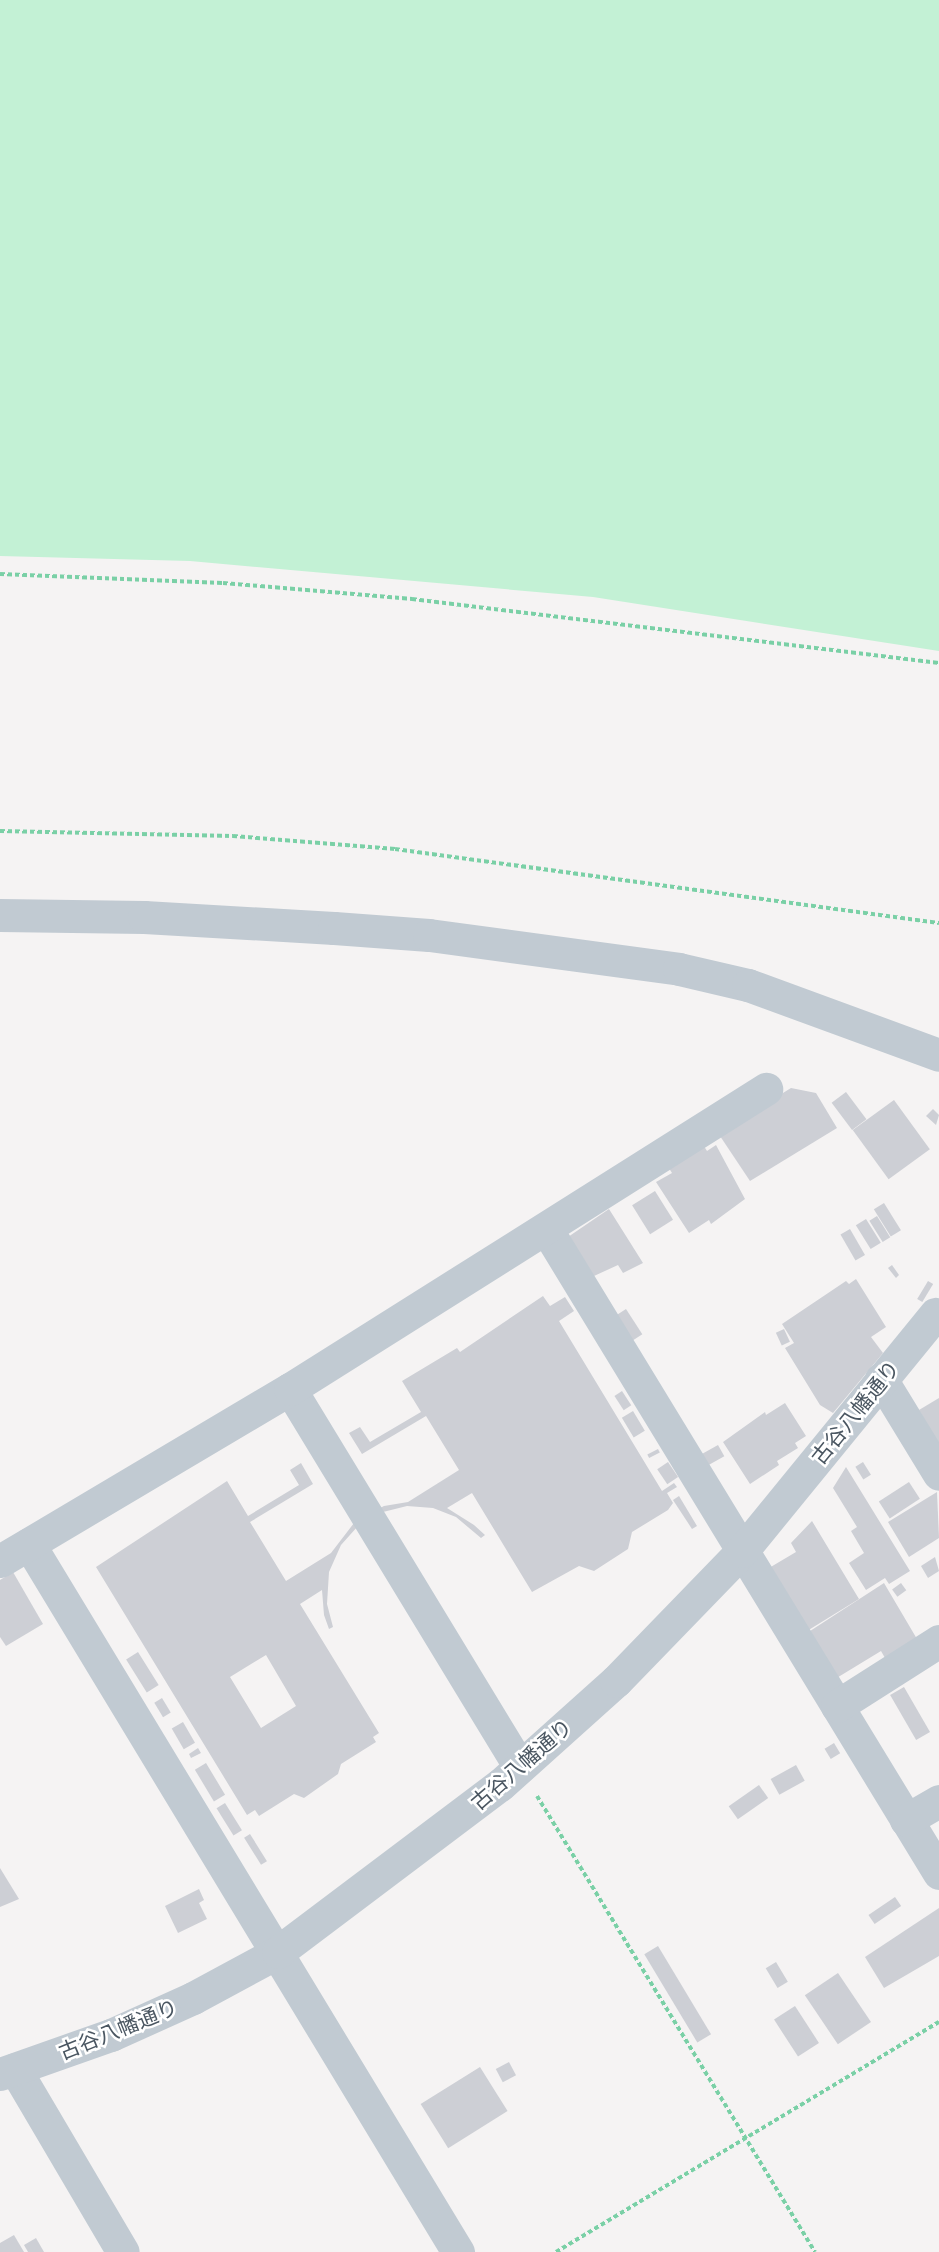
<!DOCTYPE html>
<meta charset="utf-8">
<style>
body{margin:0}
#map{position:relative;width:939px;height:2252px;overflow:hidden;background:#f5f3f3;font-family:Manrope,"Noto Sans JP",sans-serif}
div>[style]{position:absolute}
.green>*{inset:0;background:#c3f1d5}
.building>*{inset:0;background:#cdcfd5;transform-origin:0 0}
.path>*{height:4px;margin-top:-2px;transform-origin:0;background:repeating-linear-gradient(90deg,#7ad0a6 0 4.5px,transparent 0 7.5px)}
.minor>*{height:33px;margin:-16.5px;padding:0 16.5px;transform-origin:16.5px;border-radius:16.5px;background:#c1cad2}
.tertiary>*{height:33px;margin:-16.5px;padding:0 16.5px;transform-origin:16.5px;border-radius:16.5px;background:#c1cad2}
span{translate:-50% -50%;white-space:nowrap;text-align:center;line-height:1.15;-webkit-text-stroke:5px #fff;paint-order:stroke}
.street-label{font-size:21px;color:#4a5661}
</style>
<div id="map">
<div class="green">
<div style="clip-path:polygon(0 0,939px 0,939px 651px,593px 597px,190px 561px,0 556px)"></div>
</div>
<div class="building">
<div style="clip-path:polygon(791px 1088px,816px 1093px,837px 1128px,750px 1181px,718px 1133px)"></div>
<div style="left:846px;top:1092px;width:34px;height:18px;rotate:53deg"></div>
<div style="left:894px;top:1100px;width:61px;height:51px;rotate:54deg"></div>
<div style="clip-path:polygon(933px 1109px,939px 1115px,936px 1125px,926px 1116px)"></div>
<div style="clip-path:polygon(702px 1143px,707px 1151px,716px 1145px,745px 1199px,711px 1224px,709px 1220px,689px 1233px,656px 1182px,672px 1173px,667px 1165px)"></div>
<div style="left:655px;top:1191px;width:34px;height:27px;rotate:58deg"></div>
<div style="left:884px;top:1203px;width:32px;height:12px;rotate:58deg"></div>
<div style="clip-path:polygon(609px 1209px,643px 1263px,623px 1273px,618px 1265px,594px 1276px,568px 1237px)"></div>
<div style="left:877px;top:1216px;width:25px;height:9px;rotate:58deg"></div>
<div style="left:866px;top:1219px;width:28px;height:12px;rotate:58deg"></div>
<div style="left:850px;top:1229px;width:30px;height:11px;rotate:60deg"></div>
<div style="clip-path:polygon(892px 1265px,899px 1275px,896px 1278px,888px 1268px)"></div>
<div style="clip-path:polygon(856px 1279px,886px 1327px,871px 1337px,883px 1353px,833px 1413px,820px 1405px,785px 1348px,794px 1343px,782px 1324px,846px 1281px,849px 1284px)"></div>
<div style="left:928px;top:1281px;width:6px;height:21px;rotate:31deg"></div>
<div style="clip-path:polygon(543px 1296px,550px 1306px,565px 1297px,574px 1311px,559px 1321px,662px 1491px,674px 1483px,677px 1487px,667px 1493px,673px 1503px,668px 1510px,632px 1532px,628px 1549px,594px 1571px,579px 1566px,532px 1592px,472px 1493px,447px 1508px,474px 1525px,485px 1535px,481px 1538px,456px 1517px,433px 1508px,407px 1506px,379px 1513px,378px 1509px,384px 1506px,408px 1502px,459px 1470px,426px 1416px,362px 1454px,349px 1433px,360px 1427px,370px 1442px,421px 1412px,402px 1381px,457px 1348px,460px 1352px)"></div>
<div style="left:626px;top:1309px;width:30px;height:12px;rotate:57deg"></div>
<div style="left:784px;top:1329px;width:14px;height:9px;rotate:65deg"></div>
<div style="left:622px;top:1391px;width:17px;height:9px;rotate:57deg"></div>
<div style="clip-path:polygon(939px 1398px,939px 1445px,919px 1410px)"></div>
<div style="clip-path:polygon(785px 1403px,806px 1436px,795px 1443px,798px 1448px,777px 1461px,779px 1465px,750px 1484px,723px 1442px,765px 1412px,766px 1415px)"></div>
<div style="left:633px;top:1411px;width:23px;height:13px;rotate:59deg"></div>
<div style="left:718px;top:1445px;width:13px;height:21px;rotate:61deg"></div>
<div style="left:658px;top:1449px;width:4px;height:12px;rotate:63deg"></div>
<div style="left:668px;top:1462px;width:18px;height:13px;rotate:56deg"></div>
<div style="left:863px;top:1462px;width:15px;height:9px;rotate:58deg"></div>
<div style="clip-path:polygon(evenodd,301px 1463px,313px 1484px,250px 1522px,286px 1581px,331px 1553px,354px 1523px,358px 1526px,341px 1545px,329px 1572px,327px 1604px,333px 1627px,329px 1629px,324px 1615px,322px 1590px,300px 1604px,379px 1733px,373px 1737px,376px 1742px,341px 1764px,338px 1774px,304px 1798px,294px 1794px,259px 1816px,255px 1810px,247px 1815px,96px 1567px,227px 1481px,248px 1516px,299px 1485px,290px 1470px,301px 1463px,266px 1655px,296px 1706px,261px 1728px,230px 1677px,266px 1655px)"></div>
<div style="clip-path:polygon(846px 1467px,910px 1571px,889px 1584px,885px 1578px,866px 1590px,849px 1563px,864px 1553px,851px 1531px,857px 1527px,833px 1488px)"></div>
<div style="left:909px;top:1482px;width:20px;height:36px;rotate:57deg"></div>
<div style="clip-path:polygon(937px 1492px,939px 1538px,909px 1557px,888px 1522px)"></div>
<div style="clip-path:polygon(679px 1496px,697px 1526px,692px 1529px,673px 1500px)"></div>
<div style="clip-path:polygon(812px 1521px,859px 1599px,807px 1631px,769px 1568px,796px 1552px,791px 1543px)"></div>
<div style="clip-path:polygon(935px 1557px,939px 1571px,928px 1578px,921px 1566px)"></div>
<div style="clip-path:polygon(13px 1572px,43px 1624px,6px 1646px,0 1637px,0 1580px)"></div>
<div style="clip-path:polygon(884px 1583px,917px 1639px,885px 1658px,881px 1651px,835px 1679px,807px 1633px)"></div>
<div style="left:901px;top:1583px;width:9px;height:11px;rotate:54deg"></div>
<div style="left:138px;top:1652px;width:39px;height:14px;rotate:58deg"></div>
<div style="left:904px;top:1687px;width:52px;height:16px;rotate:60deg"></div>
<div style="left:162px;top:1698px;width:17px;height:9px;rotate:59deg"></div>
<div style="left:183px;top:1722px;width:24px;height:13px;rotate:60deg"></div>
<div style="left:834px;top:1743px;width:12px;height:11px;rotate:59deg"></div>
<div style="clip-path:polygon(198px 1748px,201px 1753px,191px 1758px,189px 1754px)"></div>
<div style="left:206px;top:1763px;width:37px;height:13px;rotate:59deg"></div>
<div style="left:796px;top:1765px;width:18px;height:29px;rotate:61deg"></div>
<div style="left:759px;top:1785px;width:16px;height:37px;rotate:55deg"></div>
<div style="left:225px;top:1803px;width:32px;height:10px;rotate:58deg"></div>
<div style="left:250px;top:1834px;width:32px;height:7px;rotate:58deg"></div>
<div style="clip-path:polygon(0 1868px,19px 1899px,0 1907px)"></div>
<div style="clip-path:polygon(199px 1889px,204px 1900px,199px 1903px,207px 1919px,178px 1933px,165px 1906px)"></div>
<div style="left:895px;top:1897px;width:11px;height:32px;rotate:56deg"></div>
<div style="clip-path:polygon(939px 1908px,939px 1956px,884px 1988px,865px 1957px)"></div>
<div style="left:658px;top:1946px;width:103px;height:16px;rotate:59deg"></div>
<div style="left:776px;top:1962px;width:23px;height:12px;rotate:59deg"></div>
<div style="left:838px;top:1973px;width:59px;height:40px;rotate:56deg"></div>
<div style="left:795px;top:2006px;width:44px;height:25px;rotate:57deg"></div>
<div style="left:509px;top:2062px;width:15px;height:15px;rotate:62deg"></div>
<div style="left:480px;top:2067px;width:52px;height:70px;rotate:58deg"></div>
<div style="clip-path:polygon(14px 2235px,24px 2252px,0 2252px,0 2243px)"></div>
<div style="clip-path:polygon(36px 2238px,44px 2252px,28px 2252px,24px 2245px)"></div>
</div>
<div class="path">
<div style="left:0;top:574px;width:223px;rotate:2.3deg"></div>
<div style="left:223px;top:583px;width:190px;rotate:4.8deg"></div>
<div style="left:412px;top:599px;width:531px;rotate:6.92deg"></div>
<div style="left:0;top:831px;width:233px;rotate:1.2deg"></div>
<div style="left:233px;top:836px;width:163px;rotate:4.6deg"></div>
<div style="left:395px;top:849px;width:549px;rotate:7.75deg"></div>
<div style="left:537px;top:1796px;width:534px;rotate:58.63deg"></div>
<div style="left:556px;top:2252px;width:447px;rotate:-31deg"></div>
</div>
<div class="minor">
<div style="left:0;top:915px;width:144px;rotate:0.8deg"></div>
<div style="left:144px;top:917px;width:190px;rotate:3.3deg"></div>
<div style="left:334px;top:928px;width:95px;rotate:4.2deg"></div>
<div style="left:429px;top:935px;width:252px;rotate:7.7deg"></div>
<div style="left:679px;top:969px;width:71px;rotate:13.1deg"></div>
<div style="left:748px;top:985px;width:203px;rotate:20.1deg"></div>
<div style="left:547px;top:1230px;width:753px;rotate:58.63deg"></div>
<div style="left:881px;top:1379px;width:111px;rotate:58.6deg"></div>
<div style="left:290px;top:1389px;width:442px;rotate:58.7deg"></div>
<div style="left:29px;top:1544px;width:828px;rotate:58.79deg"></div>
<div style="left:0;top:1561px;width:337px;rotate:-30.7deg"></div>
<div style="left:290px;top:1389px;width:563px;rotate:-32.22deg"></div>
<div style="left:837px;top:1706px;width:121px;rotate:-32.5deg"></div>
<div style="left:906px;top:1820px;width:38px;rotate:-30deg"></div>
<div style="left:15px;top:2069px;width:212px;rotate:59.5deg"></div>
</div>
<div class="tertiary">
<div style="left:0;top:2074px;width:118px;rotate:-19.4deg"></div>
<div style="left:111px;top:2035px;width:90px;rotate:-24.3deg"></div>
<div style="left:193px;top:1998px;width:97px;rotate:-28.4deg"></div>
<div style="left:278px;top:1952px;width:278px;rotate:-37deg"></div>
<div style="left:500px;top:1785px;width:156px;rotate:-41.9deg"></div>
<div style="left:616px;top:1681px;width:181px;rotate:-45.9deg"></div>
<div style="left:742px;top:1551px;width:306px;rotate:-50.8deg"></div>
</div>
<div class="street-label">
<span style="left:855px;top:1412px;rotate:-51deg">古谷八幡通り</span>
<span style="left:521px;top:1764px;rotate:-41deg">古谷八幡通り</span>
<span style="left:118px;top:2029px;rotate:-22deg">古谷八幡通り</span>
</div>
</div>
